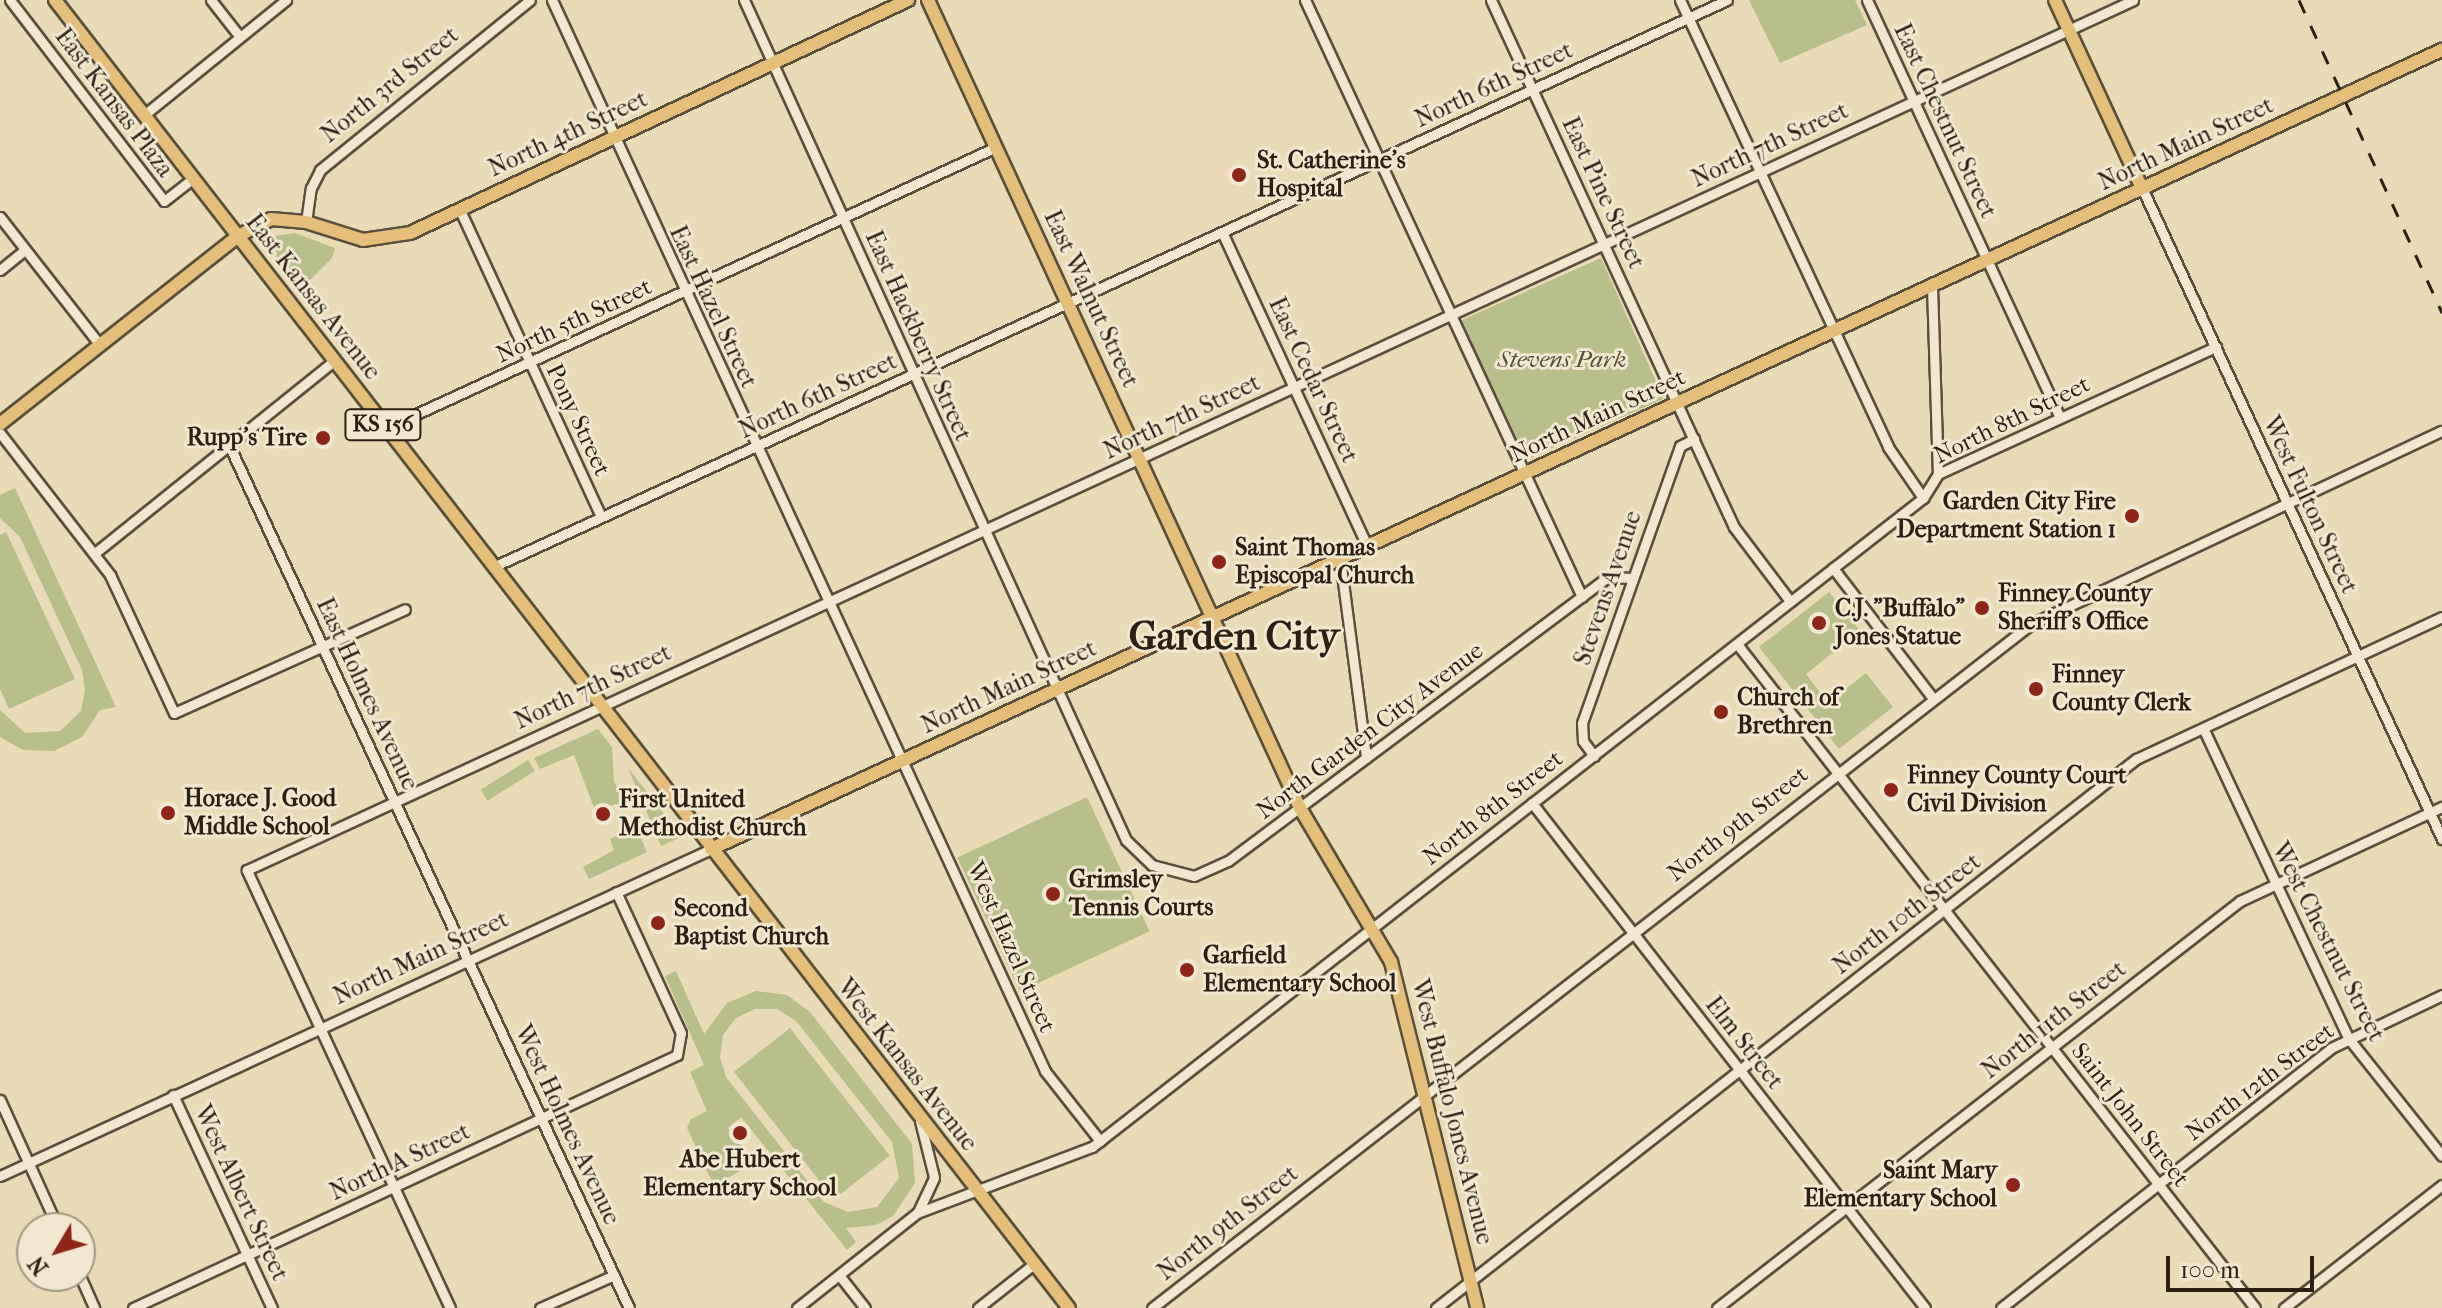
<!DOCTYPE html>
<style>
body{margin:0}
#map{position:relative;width:2442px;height:1308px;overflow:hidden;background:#e9dbb5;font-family:"IM FELL French Canon",serif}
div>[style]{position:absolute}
.green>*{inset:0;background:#b9bf8b;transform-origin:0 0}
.roads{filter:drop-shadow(2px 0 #5b4f3b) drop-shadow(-2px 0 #5b4f3b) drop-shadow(0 2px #5b4f3b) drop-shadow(0 -2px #5b4f3b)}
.minor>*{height:9px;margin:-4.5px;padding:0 4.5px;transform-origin:4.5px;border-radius:4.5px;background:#f1e8cf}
.major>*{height:12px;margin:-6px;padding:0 6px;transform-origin:6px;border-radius:6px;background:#e4be7a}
.rail>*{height:3px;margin-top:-1.5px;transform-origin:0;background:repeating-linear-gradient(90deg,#2c2012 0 14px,transparent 0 28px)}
.dots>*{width:22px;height:22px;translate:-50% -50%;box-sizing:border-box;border:4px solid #f1e8cf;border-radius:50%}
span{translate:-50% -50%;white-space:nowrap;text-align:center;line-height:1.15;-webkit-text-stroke:6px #f1e8cf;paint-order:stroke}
.shield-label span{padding:2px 6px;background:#f1e8cf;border:2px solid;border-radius:6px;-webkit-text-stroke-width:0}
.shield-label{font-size:22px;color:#2c2012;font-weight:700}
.street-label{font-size:24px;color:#2c2012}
.poi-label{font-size:24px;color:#2c2012;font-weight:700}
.left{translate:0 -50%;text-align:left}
.right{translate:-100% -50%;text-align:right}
.park-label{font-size:24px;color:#565036;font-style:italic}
.town-label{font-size:40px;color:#2c2012;font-weight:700}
.north{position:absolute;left:16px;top:1212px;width:80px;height:80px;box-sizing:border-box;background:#f1e8cf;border:2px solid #a29883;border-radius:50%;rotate:232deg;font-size:22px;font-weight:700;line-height:32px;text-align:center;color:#2c2012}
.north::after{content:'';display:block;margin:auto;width:28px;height:36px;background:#8f2418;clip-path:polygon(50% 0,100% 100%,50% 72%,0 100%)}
.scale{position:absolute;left:2166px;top:1256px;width:148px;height:36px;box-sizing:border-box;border:4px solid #2c2012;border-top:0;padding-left:10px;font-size:24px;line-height:28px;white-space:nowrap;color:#2c2012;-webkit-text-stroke:6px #f1e8cf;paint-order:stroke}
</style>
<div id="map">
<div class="green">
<div style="clip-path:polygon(1749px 0,1855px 0,1867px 25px,1780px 63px)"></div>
<div style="clip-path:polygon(295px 233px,335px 248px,332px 258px,300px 290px,276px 261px,272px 247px,273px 236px)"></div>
<div style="left:1601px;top:258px;width:154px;height:154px;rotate:66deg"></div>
<div style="clip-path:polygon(15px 488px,116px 707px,100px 710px,82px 737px,54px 751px,23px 750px,0 737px,0 710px,25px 733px,60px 731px,81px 711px,85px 690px,82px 670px,20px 537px,0 518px,0 495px)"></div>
<div style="clip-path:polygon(6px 532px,75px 679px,9px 709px,0 689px,0 535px)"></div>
<div style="clip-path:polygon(1829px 592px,1860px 631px,1806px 674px,1828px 703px,1866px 673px,1893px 707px,1839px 749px,1759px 647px)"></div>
<div style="clip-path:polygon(598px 729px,612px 747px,614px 781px,627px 807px,615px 804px,596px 813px,574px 755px,540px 769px,534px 758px)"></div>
<div style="left:528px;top:760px;width:13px;height:56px;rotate:58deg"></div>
<div style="clip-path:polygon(628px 768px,680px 834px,679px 838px,661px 846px)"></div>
<div style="left:1087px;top:797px;width:148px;height:143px;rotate:65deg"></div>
<div style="clip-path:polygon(636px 827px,647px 852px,589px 879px,583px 867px,614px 850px,610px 839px)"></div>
<div style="clip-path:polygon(evenodd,676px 971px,704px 1034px,727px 1003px,756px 991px,787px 995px,810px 1012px,912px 1144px,915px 1183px,893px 1216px,876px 1225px,846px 1228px,856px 1242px,847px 1250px,741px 1117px,728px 1128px,754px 1163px,714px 1186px,687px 1128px,691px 1119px,707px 1111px,690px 1072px,704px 1065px,665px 976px,676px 971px,755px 1009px,777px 1009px,796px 1021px,892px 1142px,899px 1178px,877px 1207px,848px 1212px,824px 1202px,726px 1077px,720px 1057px,723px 1035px,736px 1018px,755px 1009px)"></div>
<div style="left:790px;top:1028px;width:162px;height:71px;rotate:52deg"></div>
</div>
<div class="roads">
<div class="minor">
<div style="left:10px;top:0;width:253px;rotate:52.5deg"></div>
<div style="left:164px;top:201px;width:37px;rotate:-38deg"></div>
<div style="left:211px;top:0;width:47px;rotate:51.9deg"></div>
<div style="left:552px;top:0;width:1179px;rotate:65.28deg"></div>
<div style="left:1045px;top:1071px;width:89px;rotate:51.8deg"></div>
<div style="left:744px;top:0;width:923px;rotate:65.55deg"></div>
<div style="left:1126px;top:840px;width:36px;rotate:44deg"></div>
<div style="left:1152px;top:865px;width:43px;rotate:14.7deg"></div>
<div style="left:1194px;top:876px;width:37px;rotate:-24deg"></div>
<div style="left:1228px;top:861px;width:474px;rotate:-36.8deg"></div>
<div style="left:1607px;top:577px;width:26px;rotate:2deg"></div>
<div style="left:1305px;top:0;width:658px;rotate:65.11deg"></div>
<div style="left:1491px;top:0;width:580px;rotate:65.25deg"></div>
<div style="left:1734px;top:527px;width:93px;rotate:52.9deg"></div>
<div style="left:1680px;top:0;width:493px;rotate:65deg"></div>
<div style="left:1888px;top:447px;width:62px;rotate:55.5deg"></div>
<div style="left:1867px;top:0;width:460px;rotate:65.2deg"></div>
<div style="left:144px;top:115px;width:183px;rotate:-39deg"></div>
<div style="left:2142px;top:188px;width:717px;rotate:65.26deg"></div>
<div style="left:459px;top:208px;width:340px;rotate:65.3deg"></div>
<div style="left:0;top:217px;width:162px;rotate:52deg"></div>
<div style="left:306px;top:222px;width:34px;rotate:-82deg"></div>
<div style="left:311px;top:188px;width:20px;rotate:-63deg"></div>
<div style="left:320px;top:170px;width:270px;rotate:-39deg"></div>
<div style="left:1222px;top:232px;width:346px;rotate:65.2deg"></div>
<div style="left:0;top:270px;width:32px;rotate:-39deg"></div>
<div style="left:1932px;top:286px;width:188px;rotate:88.2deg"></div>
<div style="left:386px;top:428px;width:672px;rotate:-24.73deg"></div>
<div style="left:0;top:433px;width:180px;rotate:52.2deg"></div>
<div style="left:110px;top:575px;width:152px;rotate:65.1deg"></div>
<div style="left:174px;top:713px;width:253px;rotate:-24.2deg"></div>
<div style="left:229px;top:445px;width:951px;rotate:65.13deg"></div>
<div style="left:95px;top:553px;width:307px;rotate:-38.8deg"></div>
<div style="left:1340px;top:559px;width:200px;rotate:82.5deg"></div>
<div style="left:493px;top:567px;width:1358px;rotate:-24.68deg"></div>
<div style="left:1833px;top:568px;width:163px;rotate:52.5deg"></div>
<div style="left:1737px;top:644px;width:842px;rotate:52.04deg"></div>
<div style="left:2204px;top:730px;width:341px;rotate:64.9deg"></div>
<div style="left:2349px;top:1039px;width:149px;rotate:51.5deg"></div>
<div style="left:1594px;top:756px;width:19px;rotate:-126deg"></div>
<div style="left:1583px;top:741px;width:18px;rotate:-93deg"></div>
<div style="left:1582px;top:723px;width:294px;rotate:-70.5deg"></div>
<div style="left:1680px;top:446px;width:16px;rotate:-27deg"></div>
<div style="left:1532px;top:803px;width:640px;rotate:52.11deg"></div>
<div style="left:173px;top:1095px;width:235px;rotate:65.1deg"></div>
<div style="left:0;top:1100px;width:141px;rotate:65.6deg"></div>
<div style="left:0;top:1176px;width:783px;rotate:-24.7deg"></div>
<div style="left:918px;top:1212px;width:38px;rotate:-65deg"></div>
<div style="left:934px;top:1177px;width:58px;rotate:-104deg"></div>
<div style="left:839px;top:1275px;width:42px;rotate:51.8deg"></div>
<div style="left:80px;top:1276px;width:35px;rotate:66deg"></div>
<div style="left:133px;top:1308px;width:600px;rotate:-24.94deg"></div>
<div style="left:677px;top:1055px;width:22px;rotate:-80deg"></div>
<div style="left:681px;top:1033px;width:155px;rotate:-114.7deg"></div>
<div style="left:450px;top:1308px;width:483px;rotate:-114.9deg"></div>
<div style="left:247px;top:870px;width:2077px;rotate:-24.76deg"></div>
<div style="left:540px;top:1308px;width:81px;rotate:-24deg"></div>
<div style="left:797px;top:1308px;width:153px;rotate:-38.4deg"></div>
<div style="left:917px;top:1213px;width:187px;rotate:-20.7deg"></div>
<div style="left:1092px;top:1147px;width:1054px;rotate:-37.99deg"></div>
<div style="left:1923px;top:498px;width:28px;rotate:-58deg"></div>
<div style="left:1938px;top:474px;width:306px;rotate:-24.6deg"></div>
<div style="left:978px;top:1308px;width:73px;rotate:-38.3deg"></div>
<div style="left:1152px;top:1308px;width:1114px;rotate:-37.89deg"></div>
<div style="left:2031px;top:624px;width:454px;rotate:-25.2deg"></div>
<div style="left:1436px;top:1308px;width:890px;rotate:-38.11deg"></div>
<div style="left:2136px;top:759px;width:337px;rotate:-24.9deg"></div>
<div style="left:1717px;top:1308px;width:663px;rotate:-37.89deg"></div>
<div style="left:2240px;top:901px;width:223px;rotate:-25deg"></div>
<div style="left:2001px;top:1308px;width:420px;rotate:-38.2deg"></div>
<div style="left:2331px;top:1048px;width:123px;rotate:-25.5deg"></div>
<div style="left:2284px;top:1308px;width:200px;rotate:-37.9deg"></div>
</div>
<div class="major">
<div style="left:55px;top:0;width:1655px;rotate:52.22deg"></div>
<div style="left:928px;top:0;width:890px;rotate:65.28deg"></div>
<div style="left:1300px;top:808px;width:179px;rotate:59.4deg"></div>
<div style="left:1391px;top:962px;width:357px;rotate:76deg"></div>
<div style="left:2055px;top:0;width:207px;rotate:65.2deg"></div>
<div style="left:0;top:424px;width:303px;rotate:-38.3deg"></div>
<div style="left:238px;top:236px;width:37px;rotate:-27deg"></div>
<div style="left:271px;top:219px;width:35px;rotate:5deg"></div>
<div style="left:306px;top:222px;width:60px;rotate:17.5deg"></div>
<div style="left:363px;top:240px;width:48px;rotate:-8.5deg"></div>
<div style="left:410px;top:233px;width:550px;rotate:-25.07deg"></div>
<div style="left:711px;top:849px;width:1907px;rotate:-24.78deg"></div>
</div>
</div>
<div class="rail">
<div style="left:2299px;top:0;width:344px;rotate:65.4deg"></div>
</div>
<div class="dots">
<div style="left:1239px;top:175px;background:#8f2418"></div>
<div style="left:323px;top:438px;background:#8f2418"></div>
<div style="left:2132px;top:516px;background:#8f2418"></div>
<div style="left:1219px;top:562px;background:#8f2418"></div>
<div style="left:1982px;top:608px;background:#8f2418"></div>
<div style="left:1819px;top:623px;background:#8f2418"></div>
<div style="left:2036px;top:689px;background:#8f2418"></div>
<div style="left:1721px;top:712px;background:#8f2418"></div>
<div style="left:1891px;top:790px;background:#8f2418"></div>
<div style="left:168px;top:813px;background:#8f2418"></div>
<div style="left:603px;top:814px;background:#8f2418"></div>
<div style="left:1053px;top:894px;background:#8f2418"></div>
<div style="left:658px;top:923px;background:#8f2418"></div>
<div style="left:1187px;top:970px;background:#8f2418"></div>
<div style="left:740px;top:1133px;background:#8f2418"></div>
<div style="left:2013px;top:1185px;background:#8f2418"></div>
</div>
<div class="shield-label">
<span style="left:383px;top:425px">KS 156</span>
</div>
<div class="street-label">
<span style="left:390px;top:85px;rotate:-39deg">North 3rd Street</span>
<span style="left:1494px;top:85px;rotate:-25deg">North 6th Street</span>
<span style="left:114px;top:103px;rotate:53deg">East Kansas Plaza</span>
<span style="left:1945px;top:121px;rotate:65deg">East Chestnut Street</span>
<span style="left:568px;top:134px;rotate:-25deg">North 4th Street</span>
<span style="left:2186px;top:144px;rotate:-25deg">North Main Street</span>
<span style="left:1770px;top:145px;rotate:-25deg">North 7th Street</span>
<span style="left:1603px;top:193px;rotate:65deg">East Pine Street</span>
<span style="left:313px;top:297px;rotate:52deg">East Kansas Avenue</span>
<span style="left:1091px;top:299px;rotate:65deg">East Walnut Street</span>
<span style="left:713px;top:307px;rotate:65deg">East Hazel Street</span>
<span style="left:574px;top:321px;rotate:-25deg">North 5th Street</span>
<span style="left:918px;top:336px;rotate:66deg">East Hackberry Street</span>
<span style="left:1313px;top:380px;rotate:65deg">East Cedar Street</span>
<span style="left:818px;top:396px;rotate:-25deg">North 6th Street</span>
<span style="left:1598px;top:416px;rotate:-25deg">North Main Street</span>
<span style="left:1182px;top:417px;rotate:-25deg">North 7th Street</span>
<span style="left:578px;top:420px;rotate:65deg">Pony Street</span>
<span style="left:2012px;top:420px;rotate:-26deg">North 8th Street</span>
<span style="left:2310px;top:505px;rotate:65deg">West Fulton Street</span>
<span style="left:1608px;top:588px;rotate:-71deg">Stevens Avenue</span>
<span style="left:593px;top:687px;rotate:-25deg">North 7th Street</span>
<span style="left:1009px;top:687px;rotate:-25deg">North Main Street</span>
<span style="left:367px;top:694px;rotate:65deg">East Holmes Avenue</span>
<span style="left:1370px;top:731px;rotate:-37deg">North Garden City Avenue</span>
<span style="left:1493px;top:808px;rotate:-38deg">North 8th Street</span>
<span style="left:1738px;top:824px;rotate:-38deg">North 9th Street</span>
<span style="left:1907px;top:914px;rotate:-38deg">North 10th Street</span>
<span style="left:2328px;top:942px;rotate:63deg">West Chestnut Street</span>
<span style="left:1011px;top:947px;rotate:66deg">West Hazel Street</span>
<span style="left:421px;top:958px;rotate:-25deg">North Main Street</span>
<span style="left:2054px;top:1020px;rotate:-38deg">North 11th Street</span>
<span style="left:1744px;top:1043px;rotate:52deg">Elm Street</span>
<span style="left:907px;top:1065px;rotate:52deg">West Kansas Avenue</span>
<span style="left:2260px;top:1082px;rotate:-37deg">North 12th Street</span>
<span style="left:1452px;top:1112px;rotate:76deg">West Buffalo Jones Avenue</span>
<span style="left:2130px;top:1115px;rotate:52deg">Saint John Street</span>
<span style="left:567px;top:1125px;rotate:65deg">West Holmes Avenue</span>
<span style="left:400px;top:1162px;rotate:-25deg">North A Street</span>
<span style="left:241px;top:1193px;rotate:65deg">West Albert Street</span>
<span style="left:1228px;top:1223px;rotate:-38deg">North 9th Street</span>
</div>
<div class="poi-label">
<span class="left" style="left:1257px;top:175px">St. Catherine's<br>Hospital</span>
<span class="right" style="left:307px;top:438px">Rupp's Tire</span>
<span class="right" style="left:2116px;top:516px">Garden City Fire<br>Department Station 1</span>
<span class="left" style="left:1235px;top:562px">Saint Thomas<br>Episcopal Church</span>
<span class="left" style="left:1998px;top:608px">Finney County<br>Sheriff's Office</span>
<span class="left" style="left:1835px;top:623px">C.J. "Buffalo"<br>Jones Statue</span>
<span class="left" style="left:2052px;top:689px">Finney<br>County Clerk</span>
<span class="left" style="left:1737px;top:712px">Church of<br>Brethren</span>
<span class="left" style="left:1907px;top:790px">Finney County Court<br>Civil Division</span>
<span class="left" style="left:184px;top:813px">Horace J. Good<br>Middle School</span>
<span class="left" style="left:619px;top:814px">First United<br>Methodist Church</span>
<span class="left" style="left:1069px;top:894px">Grimsley<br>Tennis Courts</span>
<span class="left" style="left:674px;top:923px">Second<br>Baptist Church</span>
<span class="left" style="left:1203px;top:970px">Garfield<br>Elementary School</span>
<span style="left:740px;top:1174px">Abe Hubert<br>Elementary School</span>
<span class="right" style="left:1997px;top:1185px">Saint Mary<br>Elementary School</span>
</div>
<div class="park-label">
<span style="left:1562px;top:360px">Stevens Park</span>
</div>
<div class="town-label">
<span style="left:1234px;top:636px">Garden City</span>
</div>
<div class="north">N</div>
<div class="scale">100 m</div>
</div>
